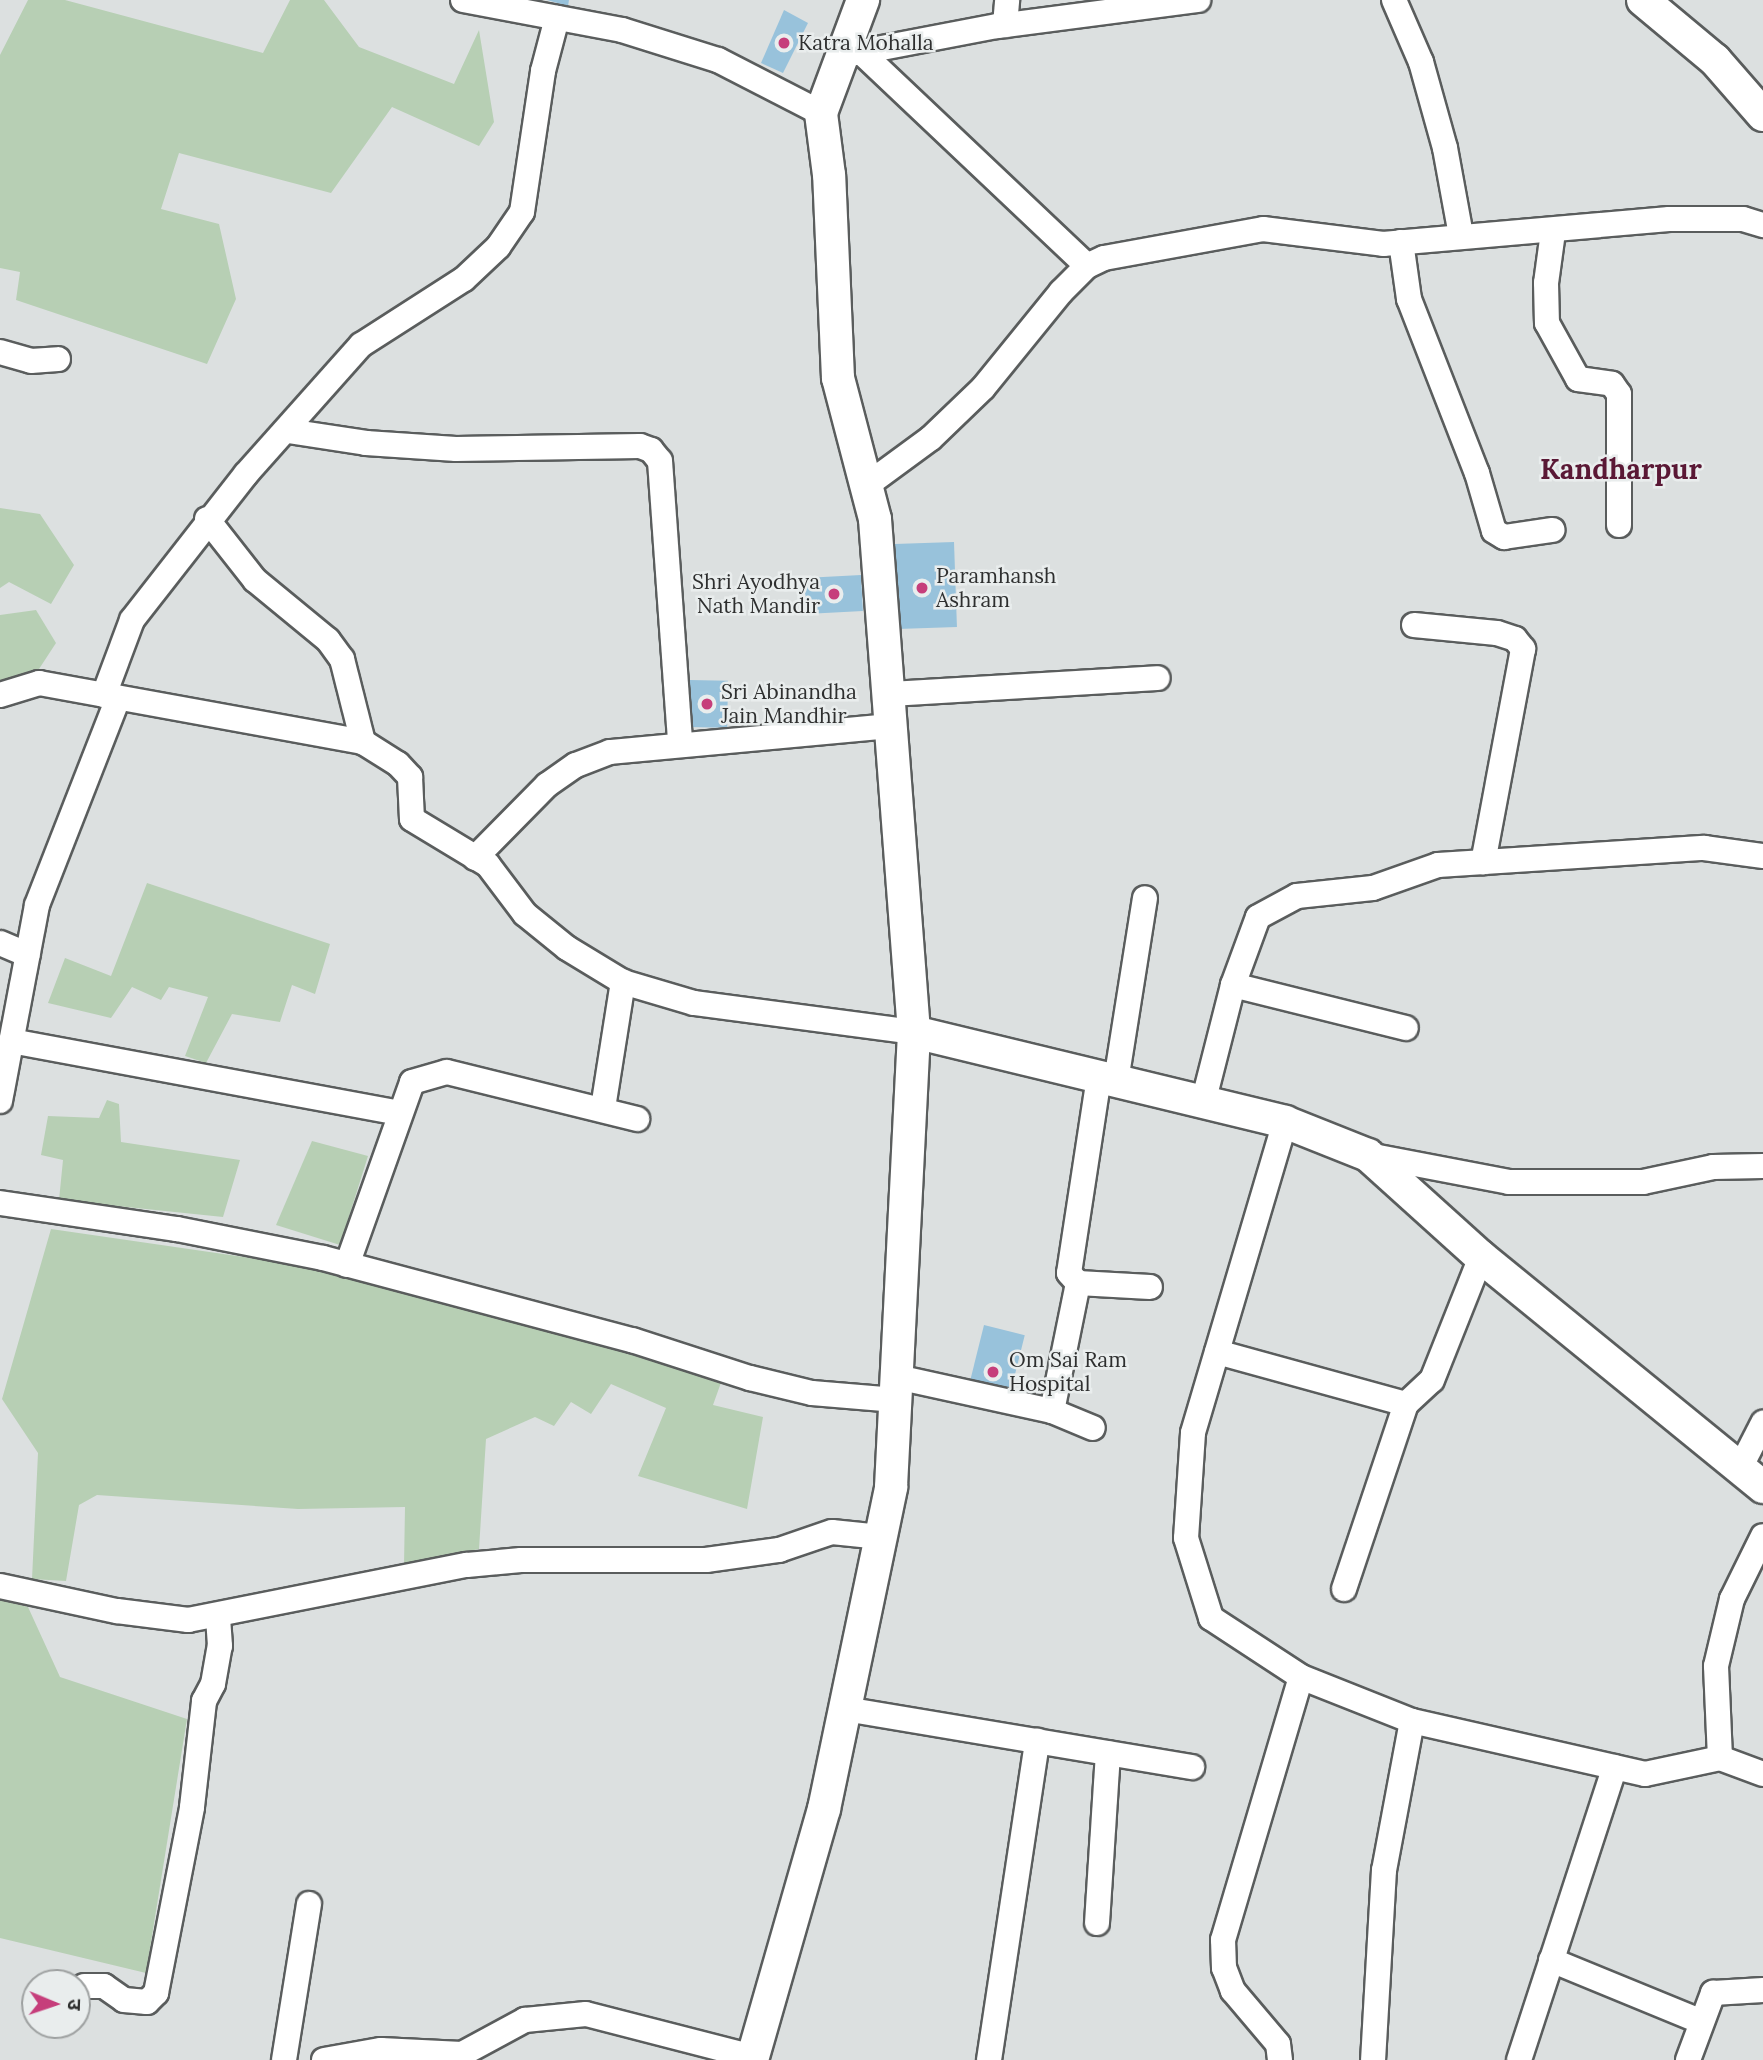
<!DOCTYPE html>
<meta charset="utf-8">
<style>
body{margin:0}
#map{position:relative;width:1763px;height:2060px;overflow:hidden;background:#dce0e0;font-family:Lora,"Noto Sans Devanagari",serif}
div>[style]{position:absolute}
.green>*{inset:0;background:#b7cfb4}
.building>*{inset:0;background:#98c2db;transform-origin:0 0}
.roads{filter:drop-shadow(2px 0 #5a5d5d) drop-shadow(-2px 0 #5a5d5d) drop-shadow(0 2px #5a5d5d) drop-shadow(0 -2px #5a5d5d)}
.minor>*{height:24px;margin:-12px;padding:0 12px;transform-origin:12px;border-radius:12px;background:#fff}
.major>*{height:32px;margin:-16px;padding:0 16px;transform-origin:16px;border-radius:16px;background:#fff}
.dots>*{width:19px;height:19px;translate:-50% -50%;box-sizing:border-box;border:4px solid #e9eded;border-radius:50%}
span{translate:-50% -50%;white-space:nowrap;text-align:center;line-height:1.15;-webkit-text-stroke:5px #e9eded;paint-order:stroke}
.poi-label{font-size:21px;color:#2e2f2f}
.left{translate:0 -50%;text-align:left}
.right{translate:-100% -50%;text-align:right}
.district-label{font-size:28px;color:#5a1835;font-weight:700}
.north{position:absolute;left:21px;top:1969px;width:70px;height:70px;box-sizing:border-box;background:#e9eded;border:2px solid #9ea1a1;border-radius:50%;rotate:92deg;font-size:19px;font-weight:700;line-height:28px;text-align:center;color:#2e2f2f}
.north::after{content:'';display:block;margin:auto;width:24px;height:32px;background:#c63e7b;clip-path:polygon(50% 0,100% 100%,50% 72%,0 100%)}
</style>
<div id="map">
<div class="green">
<div style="clip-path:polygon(28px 0,65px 0,263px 53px,290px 0,324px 0,359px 47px,454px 84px,479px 30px,494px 122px,479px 146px,392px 107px,331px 193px,179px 153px,161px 209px,219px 224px,236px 299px,207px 364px,16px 300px,20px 272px,0 268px,0 55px)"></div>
<div style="clip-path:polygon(0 508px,40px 514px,74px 565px,51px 604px,9px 582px,0 588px)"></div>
<div style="clip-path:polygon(36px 610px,56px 643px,39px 669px,0 682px,0 615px)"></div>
<div style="clip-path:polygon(147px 883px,330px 944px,315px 994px,292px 985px,280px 1022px,232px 1014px,206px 1063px,185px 1056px,208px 997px,169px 987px,161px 1000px,132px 987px,111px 1018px,48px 1003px,65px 958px,111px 976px)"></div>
<div style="clip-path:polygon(107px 1100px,119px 1104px,121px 1142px,240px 1160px,223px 1217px,59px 1200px,63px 1160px,41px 1155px,48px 1116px,99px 1118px)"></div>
<div style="clip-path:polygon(312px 1141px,368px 1156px,340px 1245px,276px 1225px)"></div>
<div style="clip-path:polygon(51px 1229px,341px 1271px,723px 1377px,713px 1405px,763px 1417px,747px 1509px,638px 1476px,666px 1408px,611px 1384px,591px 1414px,571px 1402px,554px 1426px,535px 1417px,486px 1439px,479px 1549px,404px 1565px,405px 1507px,298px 1509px,97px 1495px,79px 1505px,66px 1581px,32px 1579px,38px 1453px,2px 1399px)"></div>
<div style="clip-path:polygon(0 1600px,28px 1607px,60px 1677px,187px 1719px,146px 1973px,0 1938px)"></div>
</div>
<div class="building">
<div style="clip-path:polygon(547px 0,569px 0,568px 6px)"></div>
<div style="clip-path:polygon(784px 10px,808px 23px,783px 73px,761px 63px)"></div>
<div style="left:954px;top:542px;width:85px;height:67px;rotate:88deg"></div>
<div style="left:861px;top:575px;width:36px;height:57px;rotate:87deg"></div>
<div style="left:689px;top:680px;width:39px;height:47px;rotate:1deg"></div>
<div style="left:984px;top:1325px;width:42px;height:61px;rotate:14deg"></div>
</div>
<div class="roads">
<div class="minor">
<div style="left:463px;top:0;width:162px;rotate:10.7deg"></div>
<div style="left:622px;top:30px;width:101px;rotate:17.4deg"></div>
<div style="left:718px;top:60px;width:116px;rotate:27.2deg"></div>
<div style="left:1394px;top:0;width:68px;rotate:66.5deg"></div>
<div style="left:1421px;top:62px;width:89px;rotate:74.4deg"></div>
<div style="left:1445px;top:148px;width:88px;rotate:79.6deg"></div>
<div style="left:1005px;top:25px;width:25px;rotate:-85deg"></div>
<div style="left:861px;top:52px;width:311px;rotate:43.4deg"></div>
<div style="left:840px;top:56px;width:161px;rotate:-10.8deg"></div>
<div style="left:998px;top:26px;width:202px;rotate:-7.4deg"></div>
<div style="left:1553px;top:232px;width:51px;rotate:97.8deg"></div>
<div style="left:1546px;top:283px;width:40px;rotate:88.6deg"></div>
<div style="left:1547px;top:323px;width:64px;rotate:61deg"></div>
<div style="left:1578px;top:379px;width:34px;rotate:8deg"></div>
<div style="left:1612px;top:384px;width:12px;rotate:55deg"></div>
<div style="left:1619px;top:394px;width:131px;rotate:90deg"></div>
<div style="left:1401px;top:242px;width:58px;rotate:82deg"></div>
<div style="left:1409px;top:299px;width:187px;rotate:68.7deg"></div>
<div style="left:1477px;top:473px;width:60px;rotate:73.7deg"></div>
<div style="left:1494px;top:531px;width:12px;rotate:31deg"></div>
<div style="left:1504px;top:537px;width:49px;rotate:-8.3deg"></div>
<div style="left:0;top:352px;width:32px;rotate:16deg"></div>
<div style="left:31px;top:361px;width:27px;rotate:-4deg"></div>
<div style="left:288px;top:431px;width:79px;rotate:8.7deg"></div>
<div style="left:366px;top:443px;width:90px;rotate:3.8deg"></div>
<div style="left:456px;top:449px;width:184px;rotate:-0.9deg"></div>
<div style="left:640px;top:446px;width:12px;rotate:20deg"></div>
<div style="left:651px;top:450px;width:14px;rotate:51deg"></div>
<div style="left:660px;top:461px;width:283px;rotate:85.9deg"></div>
<div style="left:867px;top:485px;width:79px;rotate:-36.3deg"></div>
<div style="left:931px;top:438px;width:72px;rotate:-43.9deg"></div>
<div style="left:983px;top:388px;width:124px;rotate:-50.9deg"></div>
<div style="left:1061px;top:292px;width:37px;rotate:-45deg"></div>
<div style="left:1087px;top:266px;width:19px;rotate:-25deg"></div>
<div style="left:1104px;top:258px;width:162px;rotate:-10.3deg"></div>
<div style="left:1263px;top:229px;width:121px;rotate:7.1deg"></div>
<div style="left:1383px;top:244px;width:287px;rotate:-5deg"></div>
<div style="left:1669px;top:219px;width:74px"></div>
<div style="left:1743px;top:219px;width:21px;rotate:17deg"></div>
<div style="left:207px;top:519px;width:78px;rotate:51.8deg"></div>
<div style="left:255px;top:580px;width:94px;rotate:39.4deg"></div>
<div style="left:328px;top:640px;width:24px;rotate:54deg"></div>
<div style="left:342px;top:659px;width:86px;rotate:75.8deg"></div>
<div style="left:1414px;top:625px;width:83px;rotate:5.5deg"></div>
<div style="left:1497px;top:633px;width:19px;rotate:18deg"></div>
<div style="left:1515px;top:639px;width:13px;rotate:51deg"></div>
<div style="left:1523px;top:649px;width:217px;rotate:100.6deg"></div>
<div style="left:890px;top:694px;width:268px;rotate:-3.4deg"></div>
<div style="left:0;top:695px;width:41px;rotate:-17.1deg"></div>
<div style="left:39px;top:683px;width:329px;rotate:10.3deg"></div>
<div style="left:363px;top:742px;width:41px;rotate:32.2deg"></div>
<div style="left:398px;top:764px;width:18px;rotate:47deg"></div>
<div style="left:410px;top:777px;width:42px;rotate:87.3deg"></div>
<div style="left:412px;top:819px;width:89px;rotate:31.2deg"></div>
<div style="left:488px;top:865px;width:61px;rotate:52.9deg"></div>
<div style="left:525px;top:914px;width:54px;rotate:39deg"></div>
<div style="left:567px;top:948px;width:66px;rotate:31.3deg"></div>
<div style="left:623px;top:982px;width:74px;rotate:16.5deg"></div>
<div style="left:694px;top:1003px;width:222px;rotate:7.5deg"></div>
<div style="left:104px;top:695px;width:80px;rotate:-69.5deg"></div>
<div style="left:132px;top:620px;width:185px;rotate:-52deg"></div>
<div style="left:246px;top:474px;width:173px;rotate:-48.3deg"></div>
<div style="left:361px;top:345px;width:122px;rotate:-32.7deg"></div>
<div style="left:464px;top:279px;width:47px;rotate:-43.3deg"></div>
<div style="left:498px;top:247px;width:42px;rotate:-55.6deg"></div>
<div style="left:522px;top:212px;width:143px;rotate:-81.5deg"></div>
<div style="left:543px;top:71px;width:55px;rotate:-75.2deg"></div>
<div style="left:475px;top:858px;width:103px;rotate:-45.4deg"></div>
<div style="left:547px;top:785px;width:35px;rotate:-35deg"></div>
<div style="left:576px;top:765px;width:36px;rotate:-21deg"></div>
<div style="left:610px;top:752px;width:283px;rotate:-5.3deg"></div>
<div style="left:0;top:943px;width:30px;rotate:23deg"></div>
<div style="left:1233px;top:985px;width:178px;rotate:14deg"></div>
<div style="left:11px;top:1041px;width:395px;rotate:10.5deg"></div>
<div style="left:1099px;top:1077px;width:198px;rotate:98.7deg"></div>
<div style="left:1069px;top:1273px;width:13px;rotate:48deg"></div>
<div style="left:1078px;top:1283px;width:72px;rotate:3.2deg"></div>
<div style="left:1116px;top:1081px;width:185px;rotate:-81deg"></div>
<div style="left:0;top:1101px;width:199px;rotate:-79.3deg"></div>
<div style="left:37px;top:905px;width:222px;rotate:-68.6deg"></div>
<div style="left:1203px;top:1103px;width:122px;rotate:-75.7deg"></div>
<div style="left:1233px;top:985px;width:72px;rotate:-69.8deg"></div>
<div style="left:1258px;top:917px;width:44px;rotate:-28.3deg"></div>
<div style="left:1297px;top:896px;width:76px;rotate:-6deg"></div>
<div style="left:1373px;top:888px;width:69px;rotate:-19.5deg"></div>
<div style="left:1438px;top:865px;width:267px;rotate:-3.7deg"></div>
<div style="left:1704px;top:848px;width:60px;rotate:7.7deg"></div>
<div style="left:603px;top:1108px;width:128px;rotate:-81deg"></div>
<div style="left:1285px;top:1122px;width:324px;rotate:106.5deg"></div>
<div style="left:1193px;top:1433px;width:105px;rotate:93.8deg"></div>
<div style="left:1186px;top:1538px;width:84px;rotate:72.6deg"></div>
<div style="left:1211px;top:1618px;width:108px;rotate:33.2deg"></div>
<div style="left:1301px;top:1677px;width:119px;rotate:21.6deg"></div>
<div style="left:1412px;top:1721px;width:152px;rotate:100.6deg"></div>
<div style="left:1384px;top:1870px;width:190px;rotate:93.3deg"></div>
<div style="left:1368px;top:1155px;width:144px;rotate:10.8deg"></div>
<div style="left:1509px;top:1182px;width:134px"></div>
<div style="left:1643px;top:1182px;width:72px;rotate:-12.1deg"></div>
<div style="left:1713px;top:1167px;width:50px;rotate:-1.1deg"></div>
<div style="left:0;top:1203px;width:179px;rotate:8.4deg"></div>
<div style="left:177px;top:1229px;width:149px;rotate:11.2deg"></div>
<div style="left:323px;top:1258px;width:320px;rotate:14.9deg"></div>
<div style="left:632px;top:1340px;width:124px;rotate:17.9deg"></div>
<div style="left:750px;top:1378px;width:64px;rotate:13.6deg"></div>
<div style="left:812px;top:1393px;width:84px;rotate:4.8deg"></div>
<div style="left:347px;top:1265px;width:194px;rotate:-70.4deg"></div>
<div style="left:412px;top:1082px;width:36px;rotate:-16deg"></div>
<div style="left:447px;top:1072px;width:196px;rotate:13.9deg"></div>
<div style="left:1217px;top:1352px;width:196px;rotate:15.4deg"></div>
<div style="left:1406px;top:1404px;width:35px;rotate:-43deg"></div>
<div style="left:1432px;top:1380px;width:132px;rotate:-68.3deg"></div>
<div style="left:897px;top:1377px;width:159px;rotate:12.4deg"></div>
<div style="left:1052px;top:1411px;width:44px;rotate:22.5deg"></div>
<div style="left:1052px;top:1411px;width:131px;rotate:-78.5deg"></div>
<div style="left:1740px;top:1468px;width:51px;rotate:-62.9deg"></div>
<div style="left:0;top:1586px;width:120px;rotate:12.1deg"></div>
<div style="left:117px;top:1611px;width:72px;rotate:7.2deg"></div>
<div style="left:188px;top:1620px;width:284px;rotate:-11.2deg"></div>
<div style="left:467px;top:1565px;width:54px;rotate:-5.3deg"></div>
<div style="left:521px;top:1560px;width:185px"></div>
<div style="left:706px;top:1560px;width:74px;rotate:-7.8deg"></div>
<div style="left:779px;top:1550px;width:56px;rotate:-18.8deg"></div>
<div style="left:832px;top:1532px;width:49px;rotate:5.8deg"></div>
<div style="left:1344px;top:1589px;width:195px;rotate:-71.5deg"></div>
<div style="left:845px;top:1709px;width:352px;rotate:9.5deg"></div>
<div style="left:1412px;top:1721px;width:239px;rotate:12.8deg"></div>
<div style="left:1645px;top:1774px;width:77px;rotate:-12deg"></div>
<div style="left:1720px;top:1758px;width:46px;rotate:20.4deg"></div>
<div style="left:1720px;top:1758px;width:92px;rotate:-92.5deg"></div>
<div style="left:1716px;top:1666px;width:69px;rotate:-76.6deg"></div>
<div style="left:1732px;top:1599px;width:70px;rotate:-63.8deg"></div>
<div style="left:1097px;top:1923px;width:170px;rotate:-86.3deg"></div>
<div style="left:1551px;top:1960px;width:161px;rotate:22.3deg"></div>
<div style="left:84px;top:1986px;width:20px"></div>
<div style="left:104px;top:1986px;width:24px;rotate:35deg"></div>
<div style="left:124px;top:2000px;width:23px;rotate:5deg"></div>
<div style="left:147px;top:2002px;width:13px;rotate:-45deg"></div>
<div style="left:156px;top:1993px;width:189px;rotate:-79deg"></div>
<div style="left:192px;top:1807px;width:107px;rotate:-83.5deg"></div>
<div style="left:204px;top:1701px;width:19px;rotate:-62deg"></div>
<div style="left:213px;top:1684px;width:39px;rotate:-80deg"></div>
<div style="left:220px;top:1646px;width:30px;rotate:-94deg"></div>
<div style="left:284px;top:2060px;width:158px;rotate:-80.9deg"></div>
<div style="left:324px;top:2060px;width:58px;rotate:-10deg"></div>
<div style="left:381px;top:2050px;width:81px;rotate:2.8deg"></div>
<div style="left:462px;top:2054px;width:72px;rotate:-28.4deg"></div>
<div style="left:525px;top:2020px;width:61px;rotate:-5.6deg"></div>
<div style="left:586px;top:2014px;width:172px;rotate:14.4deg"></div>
<div style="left:989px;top:2060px;width:323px;rotate:-81.4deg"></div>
<div style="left:1280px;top:2060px;width:16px;rotate:-97deg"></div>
<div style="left:1278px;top:2044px;width:70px;rotate:-130.3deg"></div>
<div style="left:1233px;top:1991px;width:25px;rotate:-111deg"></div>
<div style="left:1224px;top:1968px;width:28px;rotate:-92deg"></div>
<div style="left:1223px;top:1940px;width:274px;rotate:-73.5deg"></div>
<div style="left:1519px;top:2060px;width:308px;rotate:-71.9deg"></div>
<div style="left:1688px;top:2060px;width:72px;rotate:-69.5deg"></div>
<div style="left:1713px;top:1993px;width:50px;rotate:-3.4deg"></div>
</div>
<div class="major">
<div style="left:1643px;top:0;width:94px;rotate:39.8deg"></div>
<div style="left:1715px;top:60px;width:73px;rotate:48.9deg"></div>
<div style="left:914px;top:1032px;width:382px;rotate:13.6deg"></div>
<div style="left:1285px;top:1122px;width:89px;rotate:21.7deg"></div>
<div style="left:1368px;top:1155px;width:152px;rotate:42.1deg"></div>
<div style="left:1481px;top:1257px;width:364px;rotate:39.2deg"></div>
<div style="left:752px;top:2060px;width:261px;rotate:-74deg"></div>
<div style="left:824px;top:1809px;width:329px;rotate:-78.2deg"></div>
<div style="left:891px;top:1487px;width:456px;rotate:-87.1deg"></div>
<div style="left:914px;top:1032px;width:514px;rotate:-94.35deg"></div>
<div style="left:875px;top:519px;width:146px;rotate:-104.7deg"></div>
<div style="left:838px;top:378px;width:203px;rotate:-92.5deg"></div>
<div style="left:829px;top:175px;width:63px;rotate:-97.4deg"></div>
<div style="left:821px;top:113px;width:121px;rotate:-69.6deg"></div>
</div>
</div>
<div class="dots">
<div style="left:784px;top:43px;background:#c63e7b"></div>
<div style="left:922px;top:588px;background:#c63e7b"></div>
<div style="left:834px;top:594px;background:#c63e7b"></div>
<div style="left:707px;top:704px;background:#c63e7b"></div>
<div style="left:993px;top:1372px;background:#c63e7b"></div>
</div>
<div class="poi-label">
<span class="left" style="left:798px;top:43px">Katra Mohalla</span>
<span class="left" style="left:936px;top:588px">Paramhansh<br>Ashram</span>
<span class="right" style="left:820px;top:594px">Shri Ayodhya<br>Nath Mandir</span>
<span class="left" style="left:721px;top:704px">Sri Abinandha<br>Jain Mandhir</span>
<span class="left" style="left:1009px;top:1372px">Om Sai Ram<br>Hospital</span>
</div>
<div class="district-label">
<span style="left:1621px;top:469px">Kandharpur</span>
</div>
<div class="north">उ</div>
</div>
